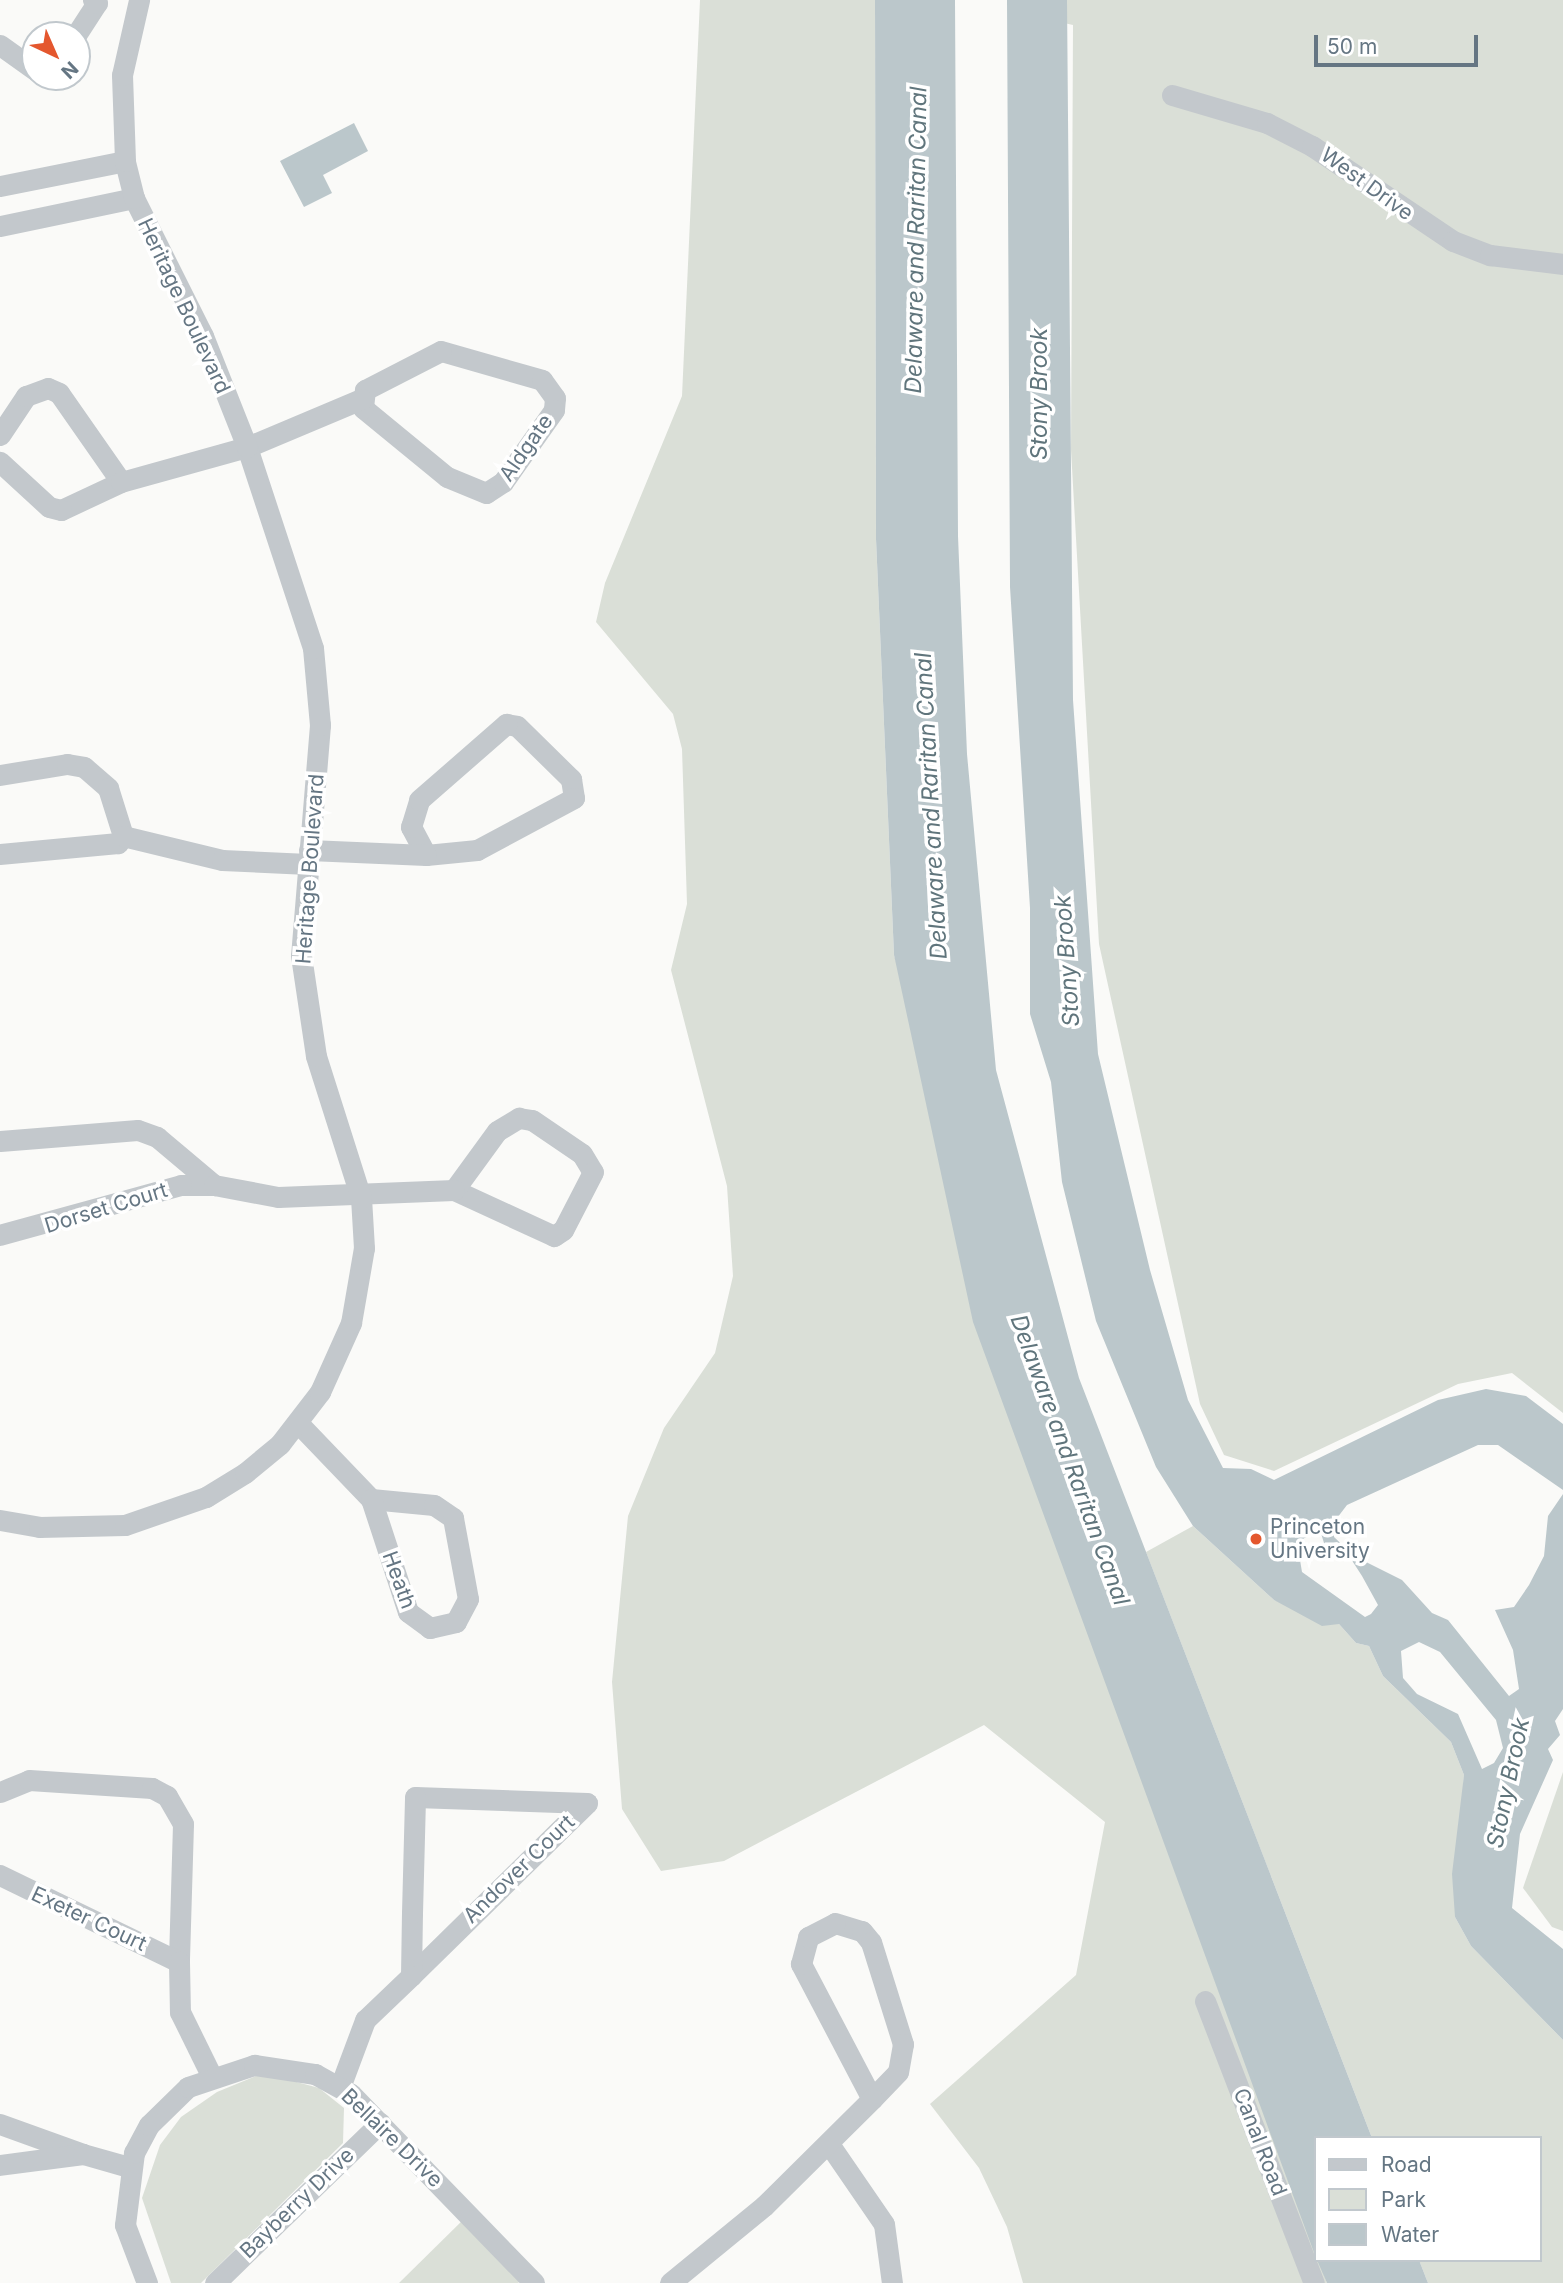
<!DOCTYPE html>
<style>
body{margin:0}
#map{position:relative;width:1563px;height:2283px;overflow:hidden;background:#fafaf8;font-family:Inter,sans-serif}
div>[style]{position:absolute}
.green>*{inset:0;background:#dadfd7}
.water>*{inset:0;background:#bbc7cb}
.minor>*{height:21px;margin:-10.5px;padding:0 10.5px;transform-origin:10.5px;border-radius:10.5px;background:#c3c8cc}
.dots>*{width:19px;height:19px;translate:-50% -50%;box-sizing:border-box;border:4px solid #fff;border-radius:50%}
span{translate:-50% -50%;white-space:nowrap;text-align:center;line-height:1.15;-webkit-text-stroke:7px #fff;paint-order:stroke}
.street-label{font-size:21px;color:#657683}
.poi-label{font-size:21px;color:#657683}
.left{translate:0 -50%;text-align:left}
.water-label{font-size:23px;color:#60757c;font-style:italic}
.legend{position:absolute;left:1314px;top:2136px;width:228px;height:126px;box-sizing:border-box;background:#fff;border:2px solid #c1c8cd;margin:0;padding:9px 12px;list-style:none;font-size:21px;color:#657683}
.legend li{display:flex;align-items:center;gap:14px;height:35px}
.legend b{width:35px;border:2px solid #c1c8cd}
.north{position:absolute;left:21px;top:21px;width:70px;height:70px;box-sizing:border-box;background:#fff;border:2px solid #c1c8cd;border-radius:50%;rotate:136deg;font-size:19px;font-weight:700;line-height:28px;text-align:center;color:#657683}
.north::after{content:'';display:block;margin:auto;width:24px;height:32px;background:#e4572e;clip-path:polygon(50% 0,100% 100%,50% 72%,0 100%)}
.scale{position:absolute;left:1314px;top:35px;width:164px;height:32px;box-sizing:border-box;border:4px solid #657683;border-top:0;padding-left:9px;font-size:21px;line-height:24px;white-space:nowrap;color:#657683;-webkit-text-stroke:5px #fff;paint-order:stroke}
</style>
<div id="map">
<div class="green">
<div style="clip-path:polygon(700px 0,875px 0,876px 539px,894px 955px,1210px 1967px,1327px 2283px,1023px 2283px,1007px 2227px,979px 2168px,930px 2104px,1076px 1975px,1105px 1822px,984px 1725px,724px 1861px,661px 1871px,622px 1809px,612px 1682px,628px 1516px,664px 1428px,715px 1353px,733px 1276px,727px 1186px,671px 970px,687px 904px,682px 749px,673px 714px,596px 622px,605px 583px,682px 396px)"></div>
<div style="clip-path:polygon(1055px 0,1563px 0,1563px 1413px,1512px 1373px,1458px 1384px,1274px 1471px,1224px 1455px,1200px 1404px,1099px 944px,1071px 450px,1073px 25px,1055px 21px)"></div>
<div style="clip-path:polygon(1193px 1526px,1274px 1600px,1339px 1624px,1356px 1643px,1369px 1646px,1383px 1676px,1451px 1742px,1464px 1775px,1455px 1917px,1471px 1946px,1563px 2040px,1563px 2283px,1428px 2283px,1419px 2260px,1540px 2260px,1540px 2138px,1372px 2138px,1146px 1552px)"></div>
<div style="clip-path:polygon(1563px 1772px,1563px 1931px,1552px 1927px,1523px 1888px)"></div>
<div style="clip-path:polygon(263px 2073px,319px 2088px,344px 2108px,343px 2143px,201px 2283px,171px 2283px,142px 2198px,160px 2145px,181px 2117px,217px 2092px)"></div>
<div style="clip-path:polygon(468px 2215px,528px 2276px,518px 2283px,399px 2283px)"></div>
</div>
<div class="water">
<div style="clip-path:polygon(875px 0,955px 0,958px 536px,967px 754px,996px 1070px,1079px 1378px,1372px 2138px,1316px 2138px,1316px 2258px,973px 1322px,894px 955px,876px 539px)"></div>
<div style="clip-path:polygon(evenodd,1007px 0,1067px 0,1073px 700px,1098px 1054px,1150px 1270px,1188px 1400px,1223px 1468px,1251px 1469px,1274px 1480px,1438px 1400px,1486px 1389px,1526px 1396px,1563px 1424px,1563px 1490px,1498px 1445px,1478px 1445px,1347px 1505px,1334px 1522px,1334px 1537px,1354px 1556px,1402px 1580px,1432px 1613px,1448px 1620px,1509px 1696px,1519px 1689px,1513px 1650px,1495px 1610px,1514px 1607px,1529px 1585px,1544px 1556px,1548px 1516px,1563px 1494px,1563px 1709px,1555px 1721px,1560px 1735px,1548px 1749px,1553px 1760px,1520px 1834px,1512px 1908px,1563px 1949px,1563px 2040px,1471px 1946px,1455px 1917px,1452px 1874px,1464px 1775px,1451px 1742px,1383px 1676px,1369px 1646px,1356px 1643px,1339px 1624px,1322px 1626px,1274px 1600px,1193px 1526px,1156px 1467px,1096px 1321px,1062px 1182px,1051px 1082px,1030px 1014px,1030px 908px,1010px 587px,1007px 0,1320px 1530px,1324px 1543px,1351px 1559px,1362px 1576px,1378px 1605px,1371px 1614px,1365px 1617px,1302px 1572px,1297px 1542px,1320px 1530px,1007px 0,1419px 1642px,1440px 1652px,1496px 1720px,1503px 1748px,1494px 1763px,1482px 1769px,1458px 1714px,1417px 1694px,1403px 1678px,1401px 1651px,1419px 1642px)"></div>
<div style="clip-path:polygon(354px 123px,368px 151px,323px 175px,332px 193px,304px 207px,280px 161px)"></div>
<div style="clip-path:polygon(1317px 2260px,1419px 2260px,1428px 2283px,1327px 2283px)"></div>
</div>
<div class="minor">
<div style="left:76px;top:35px;width:38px;rotate:-57deg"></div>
<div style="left:97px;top:3px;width:5px;rotate:-143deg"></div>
<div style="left:0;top:45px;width:43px;rotate:35.5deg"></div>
<div style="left:1172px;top:95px;width:99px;rotate:16.4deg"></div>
<div style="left:1267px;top:123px;width:51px;rotate:27.1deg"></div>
<div style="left:1312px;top:146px;width:170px;rotate:34deg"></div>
<div style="left:1453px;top:241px;width:40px;rotate:21deg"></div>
<div style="left:1490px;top:255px;width:74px;rotate:7deg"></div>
<div style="left:0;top:186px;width:127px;rotate:-11.3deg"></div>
<div style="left:0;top:226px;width:137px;rotate:-11.8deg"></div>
<div style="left:441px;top:351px;width:105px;rotate:16deg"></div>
<div style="left:542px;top:380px;width:22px;rotate:54deg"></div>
<div style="left:555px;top:398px;width:12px;rotate:95deg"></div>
<div style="left:554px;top:410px;width:88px;rotate:125.3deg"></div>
<div style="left:503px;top:482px;width:20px;rotate:147deg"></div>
<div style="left:486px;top:493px;width:42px;rotate:-157.7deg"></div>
<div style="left:447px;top:477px;width:109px;rotate:-140.6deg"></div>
<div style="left:363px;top:408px;width:18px;rotate:-84deg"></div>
<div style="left:365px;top:390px;width:85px;rotate:-27.2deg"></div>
<div style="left:0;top:435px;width:47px;rotate:-56.3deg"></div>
<div style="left:26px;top:396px;width:23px;rotate:-20deg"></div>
<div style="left:48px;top:388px;width:12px;rotate:24deg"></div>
<div style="left:59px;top:393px;width:108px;rotate:55.1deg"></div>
<div style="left:121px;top:482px;width:66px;rotate:155deg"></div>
<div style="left:61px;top:510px;width:12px;rotate:-166deg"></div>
<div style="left:49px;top:507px;width:67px;rotate:-137.4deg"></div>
<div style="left:121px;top:482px;width:131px;rotate:-15.5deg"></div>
<div style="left:247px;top:447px;width:124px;rotate:-22.8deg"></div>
<div style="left:506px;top:724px;width:11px;rotate:10deg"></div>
<div style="left:517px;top:726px;width:76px;rotate:44.5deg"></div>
<div style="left:571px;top:779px;width:19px;rotate:81deg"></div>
<div style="left:574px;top:798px;width:110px;rotate:151.8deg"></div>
<div style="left:477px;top:850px;width:51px;rotate:174.4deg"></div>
<div style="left:426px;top:855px;width:32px;rotate:-118deg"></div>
<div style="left:411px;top:827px;width:28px;rotate:-73deg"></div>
<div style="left:419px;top:800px;width:116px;rotate:-41.1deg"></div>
<div style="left:0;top:775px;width:68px;rotate:-9.3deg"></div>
<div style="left:67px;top:764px;width:17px;rotate:10deg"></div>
<div style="left:84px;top:767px;width:32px;rotate:41deg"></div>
<div style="left:108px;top:788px;width:50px;rotate:72.6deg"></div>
<div style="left:123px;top:836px;width:9px;rotate:126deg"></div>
<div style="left:118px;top:843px;width:119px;rotate:174.7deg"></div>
<div style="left:123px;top:836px;width:102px;rotate:13.6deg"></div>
<div style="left:222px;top:860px;width:86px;rotate:2.7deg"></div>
<div style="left:309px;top:850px;width:117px;rotate:2.4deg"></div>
<div style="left:519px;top:1118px;width:13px;rotate:9deg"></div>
<div style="left:532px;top:1120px;width:60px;rotate:34.2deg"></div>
<div style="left:582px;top:1154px;width:21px;rotate:59deg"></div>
<div style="left:593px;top:1172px;width:65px;rotate:117.3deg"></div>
<div style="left:563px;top:1230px;width:11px;rotate:146deg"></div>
<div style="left:554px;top:1236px;width:110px;rotate:-155.3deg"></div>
<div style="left:454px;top:1190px;width:73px;rotate:-53.9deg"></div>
<div style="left:497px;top:1131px;width:26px;rotate:-31deg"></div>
<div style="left:0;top:1141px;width:138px;rotate:-4.6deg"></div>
<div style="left:138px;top:1130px;width:20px;rotate:20deg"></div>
<div style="left:157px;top:1137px;width:75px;rotate:40.1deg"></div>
<div style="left:214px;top:1185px;width:33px;rotate:180deg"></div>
<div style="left:181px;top:1185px;width:188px;rotate:164.6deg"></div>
<div style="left:214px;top:1185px;width:65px;rotate:10.6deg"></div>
<div style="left:278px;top:1197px;width:176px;rotate:-2.3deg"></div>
<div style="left:298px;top:1423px;width:105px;rotate:46.2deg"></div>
<div style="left:371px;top:1499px;width:63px;rotate:5.4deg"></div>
<div style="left:434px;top:1505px;width:23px;rotate:34deg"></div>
<div style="left:453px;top:1518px;width:82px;rotate:79.5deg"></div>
<div style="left:468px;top:1599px;width:26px;rotate:118deg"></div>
<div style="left:456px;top:1622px;width:27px;rotate:167deg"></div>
<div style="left:430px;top:1628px;width:27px;rotate:-144deg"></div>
<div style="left:408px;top:1612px;width:119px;rotate:-108.1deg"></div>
<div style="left:0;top:1520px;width:40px;rotate:10deg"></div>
<div style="left:39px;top:1527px;width:86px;rotate:-1.3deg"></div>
<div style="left:125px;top:1525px;width:86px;rotate:-19.1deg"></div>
<div style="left:206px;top:1497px;width:46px;rotate:-31.6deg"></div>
<div style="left:245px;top:1473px;width:45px;rotate:-39.6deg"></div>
<div style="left:280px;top:1444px;width:66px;rotate:-52.4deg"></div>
<div style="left:320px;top:1392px;width:76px;rotate:-65.8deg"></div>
<div style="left:351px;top:1323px;width:76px;rotate:-80.2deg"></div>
<div style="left:364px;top:1248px;width:50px;rotate:-93.4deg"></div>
<div style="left:361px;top:1198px;width:149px;rotate:-107.6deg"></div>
<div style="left:316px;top:1056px;width:101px;rotate:-98.5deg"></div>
<div style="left:301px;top:956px;width:232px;rotate:-85.3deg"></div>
<div style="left:320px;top:725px;width:77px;rotate:-95.2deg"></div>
<div style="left:313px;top:648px;width:212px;rotate:-108.2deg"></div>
<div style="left:247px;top:447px;width:119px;rotate:-111.6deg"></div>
<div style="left:203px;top:336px;width:154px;rotate:-116.6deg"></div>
<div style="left:134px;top:198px;width:38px;rotate:-104deg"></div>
<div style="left:125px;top:161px;width:86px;rotate:-92deg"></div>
<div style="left:122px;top:75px;width:77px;rotate:-77.2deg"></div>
<div style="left:0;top:1792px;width:31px;rotate:-22deg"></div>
<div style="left:29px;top:1780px;width:123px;rotate:3.7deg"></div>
<div style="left:152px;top:1788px;width:17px;rotate:28deg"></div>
<div style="left:167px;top:1796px;width:32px;rotate:60deg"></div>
<div style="left:183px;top:1824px;width:138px;rotate:91.7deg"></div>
<div style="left:179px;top:1962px;width:199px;rotate:-154.1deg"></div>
<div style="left:415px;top:1797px;width:172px;rotate:2deg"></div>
<div style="left:587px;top:1803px;width:247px;rotate:135.5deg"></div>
<div style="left:411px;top:1976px;width:63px;rotate:-89.1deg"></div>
<div style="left:412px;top:1913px;width:116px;rotate:-88.5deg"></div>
<div style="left:835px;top:1923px;width:28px;rotate:17deg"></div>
<div style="left:862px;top:1931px;width:14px;rotate:51deg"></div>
<div style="left:871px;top:1942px;width:107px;rotate:72.6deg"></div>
<div style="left:903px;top:2044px;width:28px;rotate:100deg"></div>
<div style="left:898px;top:2072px;width:37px;rotate:134deg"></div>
<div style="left:872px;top:2099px;width:153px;rotate:-117.7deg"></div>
<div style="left:801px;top:1964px;width:28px;rotate:-75deg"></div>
<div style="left:808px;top:1937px;width:30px;rotate:-27deg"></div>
<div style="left:179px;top:1962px;width:50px;rotate:88.9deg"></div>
<div style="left:180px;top:2012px;width:70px;rotate:63.8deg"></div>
<div style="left:1205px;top:2001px;width:302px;rotate:68.9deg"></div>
<div style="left:340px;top:2087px;width:72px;rotate:-69.5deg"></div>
<div style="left:365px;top:2020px;width:64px;rotate:-43.7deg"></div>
<div style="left:0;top:2124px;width:88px;rotate:19.9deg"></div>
<div style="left:83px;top:2154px;width:84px;rotate:172.5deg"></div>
<div style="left:829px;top:2144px;width:97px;rotate:55.5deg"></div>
<div style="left:884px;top:2224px;width:60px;rotate:82.3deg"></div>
<div style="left:83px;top:2154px;width:48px;rotate:15.8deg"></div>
<div style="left:147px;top:2283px;width:62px;rotate:-110.8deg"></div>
<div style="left:125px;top:2225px;width:73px;rotate:-82.9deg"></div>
<div style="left:134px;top:2153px;width:32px;rotate:-62deg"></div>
<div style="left:149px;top:2125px;width:54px;rotate:-44.3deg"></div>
<div style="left:188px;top:2087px;width:70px;rotate:-18.4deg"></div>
<div style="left:254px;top:2065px;width:62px;rotate:8.4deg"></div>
<div style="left:315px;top:2074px;width:41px;rotate:29.1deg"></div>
<div style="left:351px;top:2094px;width:263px;rotate:45.9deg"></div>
<div style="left:215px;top:2283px;width:230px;rotate:-44.1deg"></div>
<div style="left:670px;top:2283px;width:122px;rotate:-39.3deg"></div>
<div style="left:764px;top:2206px;width:152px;rotate:-44.7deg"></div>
</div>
<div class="dots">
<div style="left:1256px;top:1539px;background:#e4572e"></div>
</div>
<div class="street-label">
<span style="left:1367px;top:184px;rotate:36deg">West Drive</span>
<span style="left:184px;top:306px;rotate:65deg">Heritage Boulevard</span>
<span style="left:526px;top:448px;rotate:-55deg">Aldgate</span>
<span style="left:310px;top:869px;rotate:-86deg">Heritage Boulevard</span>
<span style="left:106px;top:1208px;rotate:-17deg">Dorset Court</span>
<span style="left:399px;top:1580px;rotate:70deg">Heath</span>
<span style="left:519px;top:1869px;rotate:-44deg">Andover Court</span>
<span style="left:89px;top:1919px;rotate:25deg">Exeter Court</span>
<span style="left:392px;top:2138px;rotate:44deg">Bellaire Drive</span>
<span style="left:1260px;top:2142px;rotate:69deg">Canal Road</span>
<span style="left:297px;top:2203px;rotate:-44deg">Bayberry Drive</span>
</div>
<div class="poi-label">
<span class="left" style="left:1270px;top:1539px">Princeton<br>University</span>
</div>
<div class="water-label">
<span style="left:916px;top:240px;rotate:-89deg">Delaware and Raritan Canal</span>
<span style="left:1039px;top:394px;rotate:-90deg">Stony Brook</span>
<span style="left:931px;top:806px;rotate:-93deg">Delaware and Raritan Canal</span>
<span style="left:1067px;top:961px;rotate:-94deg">Stony Brook</span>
<span style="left:1070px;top:1460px;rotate:70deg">Delaware and Raritan Canal</span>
<span style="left:1508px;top:1783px;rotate:-78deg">Stony Brook</span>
</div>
<ul class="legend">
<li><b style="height:9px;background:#c3c8cc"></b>Road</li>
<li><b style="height:19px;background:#dadfd7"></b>Park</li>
<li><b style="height:19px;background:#bbc7cb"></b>Water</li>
</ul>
<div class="north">N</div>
<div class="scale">50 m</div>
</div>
